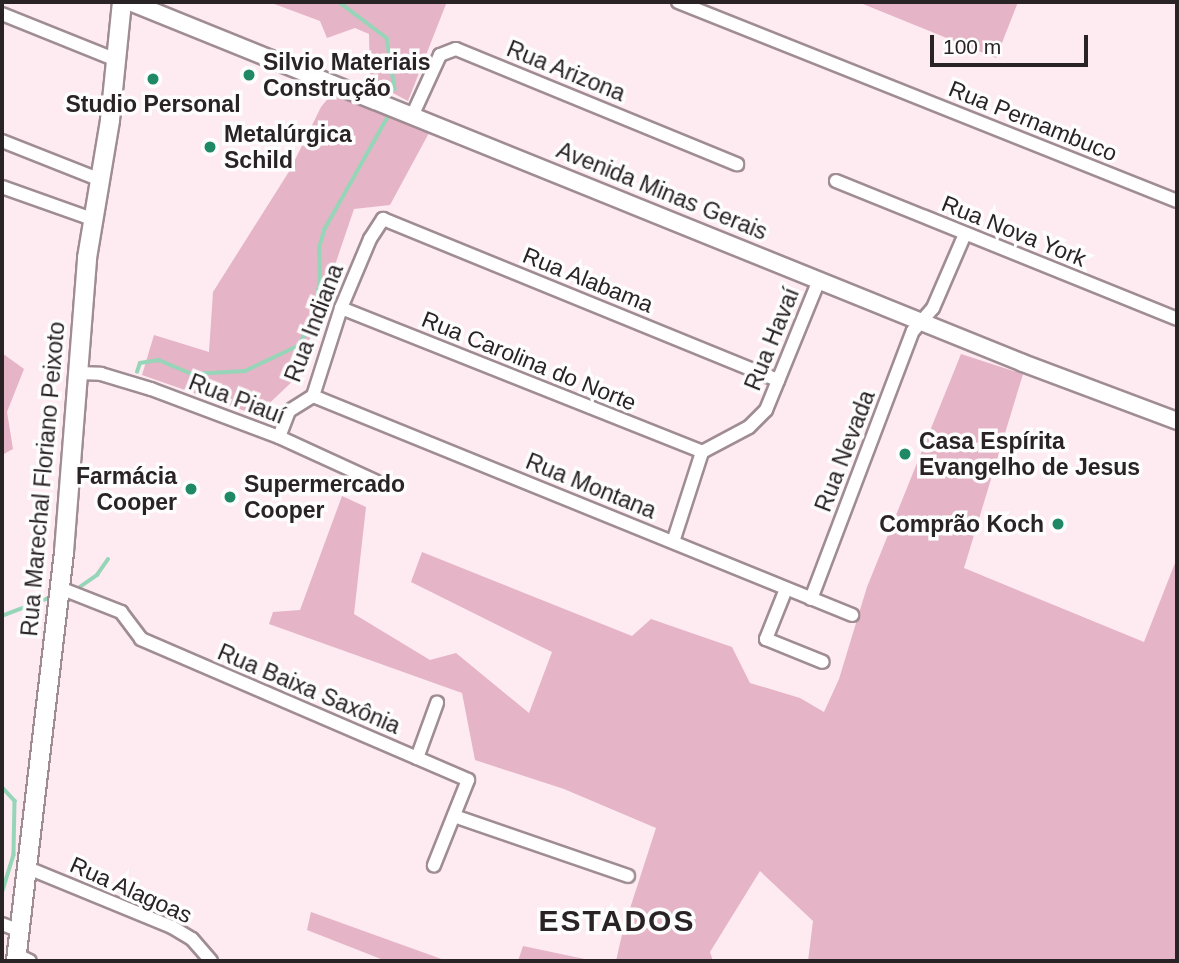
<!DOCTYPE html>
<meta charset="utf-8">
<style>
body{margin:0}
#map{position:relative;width:1179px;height:963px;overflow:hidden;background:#feeaf1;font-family:Helvetica,sans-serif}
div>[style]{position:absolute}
.green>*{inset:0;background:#e5b4c6}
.stream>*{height:3.5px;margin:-1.75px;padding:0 1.75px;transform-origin:1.75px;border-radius:1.75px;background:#97d5b9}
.roads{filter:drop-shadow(2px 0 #9f8d93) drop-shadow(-2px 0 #9f8d93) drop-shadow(0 2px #9f8d93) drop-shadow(0 -2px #9f8d93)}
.minor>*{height:12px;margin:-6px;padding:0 6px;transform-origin:6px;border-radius:6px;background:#fff}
.tertiary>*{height:16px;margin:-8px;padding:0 8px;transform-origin:8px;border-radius:8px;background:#fff}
.secondary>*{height:18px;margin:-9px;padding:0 9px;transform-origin:9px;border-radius:9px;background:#fff}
.dots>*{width:19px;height:19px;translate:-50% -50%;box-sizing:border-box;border:4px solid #fdfdfd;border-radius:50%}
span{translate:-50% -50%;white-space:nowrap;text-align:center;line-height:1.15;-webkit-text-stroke:7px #fdfdfd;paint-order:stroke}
.poi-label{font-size:23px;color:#2a2325;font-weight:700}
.left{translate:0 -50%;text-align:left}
.right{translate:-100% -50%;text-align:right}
.street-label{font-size:23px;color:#2a2325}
.district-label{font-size:30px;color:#2a2325;font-weight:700;letter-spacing:2px}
.frame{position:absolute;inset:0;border:4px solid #2a2325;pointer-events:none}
.scale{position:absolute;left:930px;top:35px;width:158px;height:32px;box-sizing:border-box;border:4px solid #2a2325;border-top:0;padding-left:9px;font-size:21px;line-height:24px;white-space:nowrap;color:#2a2325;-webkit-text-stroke:5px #fdfdfd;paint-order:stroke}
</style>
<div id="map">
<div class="green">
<div style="clip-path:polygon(269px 2px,446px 2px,446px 4px,408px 101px,370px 81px,369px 34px,355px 28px,327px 38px,320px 21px)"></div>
<div style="clip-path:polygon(858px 2px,1018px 2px,996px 58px)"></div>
<div style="clip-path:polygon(335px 90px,430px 131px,390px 205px,354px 209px,297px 377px,257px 415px,142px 375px,154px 335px,209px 352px,213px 292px,290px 170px,321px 107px)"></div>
<div style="clip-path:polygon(2px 353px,24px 369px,7px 412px,13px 449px,2px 455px)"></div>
<div style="clip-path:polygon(961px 354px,1023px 374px,964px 568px,1144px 642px,1177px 558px,1177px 961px,808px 961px,813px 921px,760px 871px,710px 952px,713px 961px,616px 961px,623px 930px,656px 828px,564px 789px,475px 760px,462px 693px,269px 624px,273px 612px,300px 610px,342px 496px,366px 507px,354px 614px,430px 660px,456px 653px,529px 713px,552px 652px,411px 582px,422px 552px,632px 636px,651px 619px,732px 647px,750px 683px,800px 698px,824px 712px,839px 679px,867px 587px)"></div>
<div style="clip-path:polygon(311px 912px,447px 961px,386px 961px,307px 930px)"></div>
<div style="clip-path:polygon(523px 946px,594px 961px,518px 961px)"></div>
</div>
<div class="stream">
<div style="left:339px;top:2px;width:60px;rotate:36.9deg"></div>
<div style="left:387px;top:38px;width:52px;rotate:81.1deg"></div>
<div style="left:137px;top:372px;width:9px;rotate:-72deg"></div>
<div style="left:140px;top:363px;width:19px;rotate:-9deg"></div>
<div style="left:159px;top:360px;width:36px;rotate:23deg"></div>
<div style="left:192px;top:374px;width:53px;rotate:-3.2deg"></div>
<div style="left:245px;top:371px;width:59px;rotate:-25.3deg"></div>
<div style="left:298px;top:346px;width:31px;rotate:-59deg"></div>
<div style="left:314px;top:319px;width:40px;rotate:-81.5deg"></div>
<div style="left:320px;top:279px;width:31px;rotate:-92deg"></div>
<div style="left:319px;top:248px;width:19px;rotate:-74deg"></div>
<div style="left:324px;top:230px;width:129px;rotate:-60.6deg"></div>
<div style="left:80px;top:587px;width:21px;rotate:-35deg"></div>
<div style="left:97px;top:575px;width:19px;rotate:-55deg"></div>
<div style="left:2px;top:616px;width:47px;rotate:-21.1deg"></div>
<div style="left:2px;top:787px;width:19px;rotate:47deg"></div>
<div style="left:15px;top:801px;width:54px;rotate:91.1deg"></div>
<div style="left:14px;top:855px;width:41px;rotate:107.1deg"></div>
</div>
<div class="roads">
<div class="minor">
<div style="left:678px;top:2px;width:537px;rotate:21.74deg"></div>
<div style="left:2px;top:14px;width:121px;rotate:21.9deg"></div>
<div style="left:413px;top:114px;width:65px;rotate:-65.4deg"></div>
<div style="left:440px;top:55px;width:17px;rotate:-21deg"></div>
<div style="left:456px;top:49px;width:304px;rotate:22.3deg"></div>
<div style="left:2px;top:141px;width:103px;rotate:21.6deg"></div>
<div style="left:836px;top:181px;width:368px;rotate:22deg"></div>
<div style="left:2px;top:187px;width:96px;rotate:19.6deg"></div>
<div style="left:341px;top:308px;width:389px;rotate:21.7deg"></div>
<div style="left:78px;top:373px;width:23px;rotate:2deg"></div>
<div style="left:101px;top:374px;width:52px;rotate:16.7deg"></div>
<div style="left:151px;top:389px;width:137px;rotate:20.6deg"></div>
<div style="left:279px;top:437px;width:106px;rotate:24.6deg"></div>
<div style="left:313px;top:396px;width:582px;rotate:22.11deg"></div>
<div style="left:279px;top:437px;width:28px;rotate:-69deg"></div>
<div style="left:289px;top:411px;width:28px;rotate:-32deg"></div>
<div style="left:313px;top:396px;width:92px;rotate:-72.3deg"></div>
<div style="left:341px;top:308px;width:75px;rotate:-67.2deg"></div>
<div style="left:370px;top:239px;width:24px;rotate:-57deg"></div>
<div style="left:383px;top:219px;width:427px;rotate:22.2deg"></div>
<div style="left:673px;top:542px;width:95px;rotate:-72.1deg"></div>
<div style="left:702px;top:452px;width:53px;rotate:-28deg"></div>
<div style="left:749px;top:427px;width:24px;rotate:-45deg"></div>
<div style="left:766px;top:410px;width:140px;rotate:-67.8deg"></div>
<div style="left:60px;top:588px;width:66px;rotate:21.5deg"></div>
<div style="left:121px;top:612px;width:34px;rotate:53deg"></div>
<div style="left:141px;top:639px;width:356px;rotate:23.3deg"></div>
<div style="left:468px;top:780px;width:92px;rotate:111.8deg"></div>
<div style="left:786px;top:589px;width:54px;rotate:111.8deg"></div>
<div style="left:766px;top:639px;width:61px;rotate:22deg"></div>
<div style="left:811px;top:599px;width:287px;rotate:-69.2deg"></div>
<div style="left:913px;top:331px;width:30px;rotate:-49deg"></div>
<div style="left:933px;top:308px;width:81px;rotate:-66.6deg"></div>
<div style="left:417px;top:758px;width:59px;rotate:-70deg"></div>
<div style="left:454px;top:816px;width:184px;rotate:19deg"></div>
<div style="left:28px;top:868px;width:156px;rotate:22.3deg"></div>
<div style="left:172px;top:927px;width:23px;rotate:31deg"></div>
<div style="left:192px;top:939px;width:29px;rotate:49deg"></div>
<div style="left:2px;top:924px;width:19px;rotate:21deg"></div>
<div style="left:17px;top:955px;width:14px;rotate:25deg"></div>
</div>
<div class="tertiary">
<div style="left:130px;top:2px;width:963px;rotate:22.01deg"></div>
<div style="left:1023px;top:363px;width:165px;rotate:20.6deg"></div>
</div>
<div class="secondary">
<div style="left:16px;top:961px;width:412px;rotate:-83.3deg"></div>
<div style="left:64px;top:552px;width:295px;rotate:-85.5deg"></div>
<div style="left:87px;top:258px;width:140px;rotate:-80.5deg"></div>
<div style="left:110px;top:120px;width:119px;rotate:-84.2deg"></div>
</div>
</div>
<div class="dots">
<div style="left:249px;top:75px;background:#1f8864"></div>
<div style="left:153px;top:79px;background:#1f8864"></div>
<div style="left:210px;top:147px;background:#1f8864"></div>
<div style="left:905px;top:454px;background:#1f8864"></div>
<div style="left:191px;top:489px;background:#1f8864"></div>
<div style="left:230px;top:497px;background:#1f8864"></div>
<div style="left:1058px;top:524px;background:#1f8864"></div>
</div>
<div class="poi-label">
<span class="left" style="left:263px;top:75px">Silvio Materiais<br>Construção</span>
<span style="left:153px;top:104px">Studio Personal</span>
<span class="left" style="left:224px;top:147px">Metalúrgica<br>Schild</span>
<span class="left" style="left:919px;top:454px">Casa Espírita<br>Evangelho de Jesus</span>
<span class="right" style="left:177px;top:489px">Farmácia<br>Cooper</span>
<span class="left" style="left:244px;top:497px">Supermercado<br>Cooper</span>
<span class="right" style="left:1044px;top:524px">Comprão Koch</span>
</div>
<div class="street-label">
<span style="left:566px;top:71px;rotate:22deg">Rua Arizona</span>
<span style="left:1033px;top:121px;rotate:22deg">Rua Pernambuco</span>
<span style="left:662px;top:191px;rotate:22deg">Avenida Minas Gerais</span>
<span style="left:1014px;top:231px;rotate:22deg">Rua Nova York</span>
<span style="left:588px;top:280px;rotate:22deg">Rua Alabama</span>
<span style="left:314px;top:323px;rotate:-69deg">Rua Indiana</span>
<span style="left:772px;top:339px;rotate:-68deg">Rua Havaí</span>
<span style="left:529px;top:361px;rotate:22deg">Rua Carolina do Norte</span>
<span style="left:237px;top:399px;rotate:21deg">Rua Piauí</span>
<span style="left:845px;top:451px;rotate:-69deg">Rua Nevada</span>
<span style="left:43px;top:479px;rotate:-85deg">Rua Marechal Floriano Peixoto</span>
<span style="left:591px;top:486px;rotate:22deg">Rua Montana</span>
<span style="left:309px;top:689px;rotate:23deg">Rua Baixa Saxônia</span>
<span style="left:131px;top:890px;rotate:24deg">Rua Alagoas</span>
</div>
<div class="district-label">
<span style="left:617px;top:921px">ESTADOS</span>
</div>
<div class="frame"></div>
<div class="scale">100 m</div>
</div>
